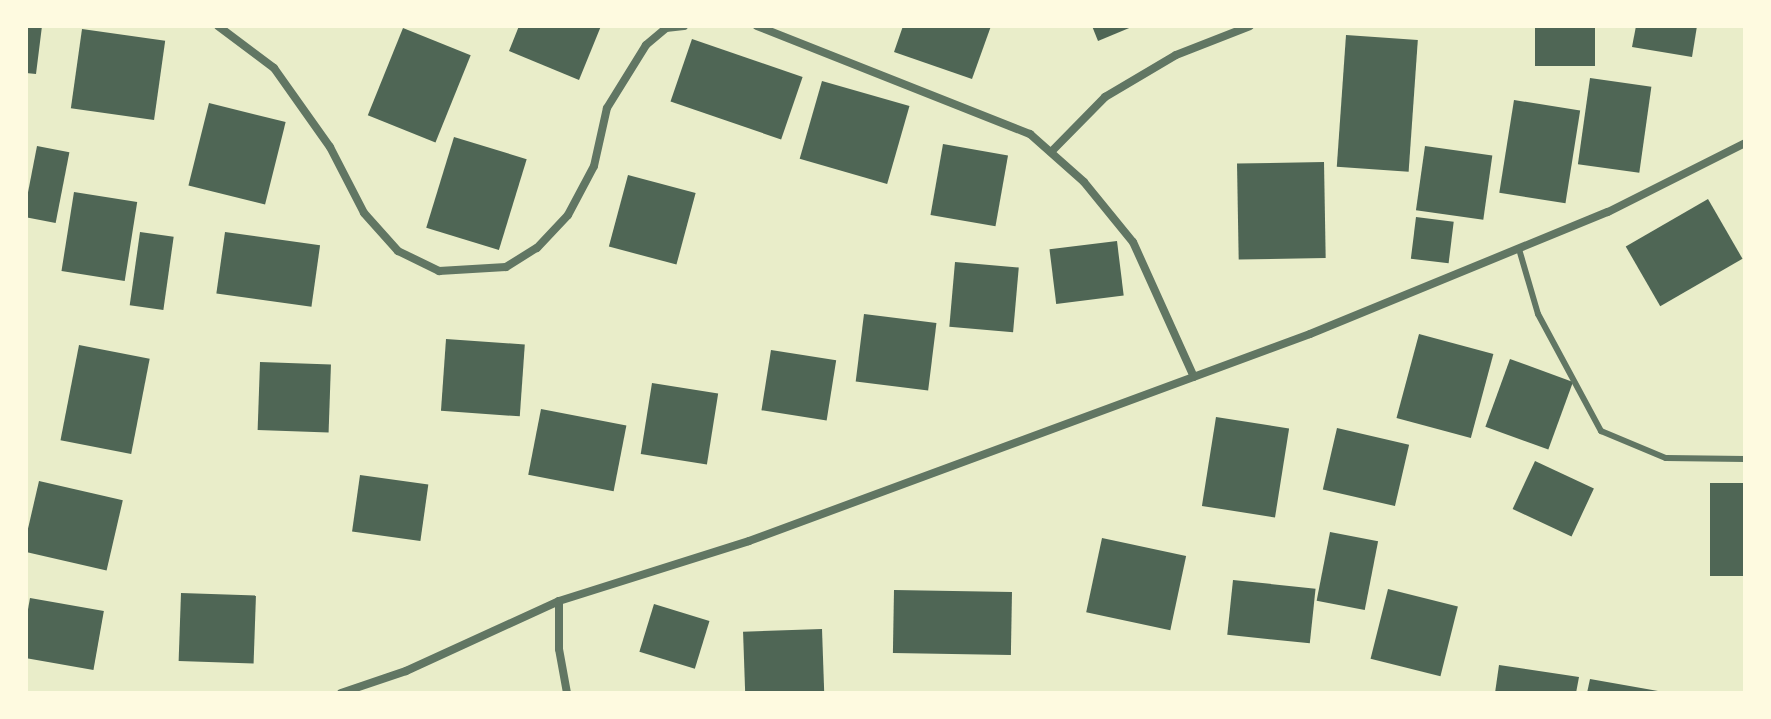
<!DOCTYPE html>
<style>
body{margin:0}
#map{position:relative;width:1771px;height:719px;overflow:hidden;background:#e9edc9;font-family:"Roboto Condensed",sans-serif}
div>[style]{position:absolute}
.building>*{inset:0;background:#4f6655;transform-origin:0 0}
.service>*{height:6px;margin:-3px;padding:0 3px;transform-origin:3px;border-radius:3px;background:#617663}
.minor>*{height:8px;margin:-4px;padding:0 4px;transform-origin:4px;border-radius:4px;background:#617663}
span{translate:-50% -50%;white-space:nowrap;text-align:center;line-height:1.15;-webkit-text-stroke:8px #fefae0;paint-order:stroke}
.frame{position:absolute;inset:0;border:28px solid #fefae0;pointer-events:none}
</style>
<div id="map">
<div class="building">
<div style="clip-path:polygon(26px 26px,42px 26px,36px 74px,26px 73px)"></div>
<div style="clip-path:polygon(519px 26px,601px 26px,579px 80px,509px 51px)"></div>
<div style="clip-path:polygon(903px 26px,991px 26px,972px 79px,894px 52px)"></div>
<div style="clip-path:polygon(1092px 26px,1134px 26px,1098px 41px)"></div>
<div style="left:1535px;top:26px;width:60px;height:40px"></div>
<div style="clip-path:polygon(1636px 26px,1697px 26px,1692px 57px,1632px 47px)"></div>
<div style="left:403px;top:28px;width:73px;height:94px;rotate:22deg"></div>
<div style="left:82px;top:29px;width:84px;height:80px;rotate:8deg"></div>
<div style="left:1346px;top:35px;width:72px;height:132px;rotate:4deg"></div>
<div style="left:692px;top:39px;width:117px;height:66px;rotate:19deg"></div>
<div style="left:1590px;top:78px;width:62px;height:87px;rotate:8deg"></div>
<div style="left:822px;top:81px;width:91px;height:81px;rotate:16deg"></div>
<div style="left:1514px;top:100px;width:67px;height:94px;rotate:9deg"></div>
<div style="left:209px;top:103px;width:79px;height:85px;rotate:14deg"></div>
<div style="left:454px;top:137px;width:76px;height:95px;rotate:17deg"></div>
<div style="left:943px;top:144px;width:66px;height:72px;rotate:10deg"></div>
<div style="left:37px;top:146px;width:33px;height:72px;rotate:11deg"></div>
<div style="left:1425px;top:146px;width:68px;height:65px;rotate:8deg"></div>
<div style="left:1324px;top:162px;width:96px;height:87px;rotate:89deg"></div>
<div style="left:628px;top:175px;width:70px;height:74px;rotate:15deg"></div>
<div style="left:74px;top:192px;width:64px;height:80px;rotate:9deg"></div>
<div style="left:1708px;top:199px;width:69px;height:95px;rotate:60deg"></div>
<div style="left:1416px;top:217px;width:38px;height:42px;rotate:7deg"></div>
<div style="left:140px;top:232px;width:34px;height:74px;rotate:8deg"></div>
<div style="left:225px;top:232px;width:96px;height:62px;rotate:8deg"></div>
<div style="left:1117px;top:241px;width:55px;height:68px;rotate:83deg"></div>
<div style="left:955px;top:262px;width:64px;height:65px;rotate:5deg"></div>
<div style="left:864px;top:314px;width:73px;height:68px;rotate:7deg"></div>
<div style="left:1419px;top:334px;width:77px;height:87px;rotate:15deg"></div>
<div style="left:446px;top:339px;width:79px;height:72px;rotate:4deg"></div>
<div style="left:79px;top:345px;width:72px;height:97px;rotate:11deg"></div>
<div style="left:771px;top:350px;width:66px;height:61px;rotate:9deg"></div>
<div style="left:1510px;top:359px;width:67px;height:72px;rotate:20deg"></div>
<div style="left:260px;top:362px;width:71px;height:68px;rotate:2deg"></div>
<div style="left:652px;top:383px;width:67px;height:72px;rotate:9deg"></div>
<div style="left:541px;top:409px;width:87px;height:67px;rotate:11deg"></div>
<div style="left:1216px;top:417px;width:74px;height:90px;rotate:9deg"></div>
<div style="left:1337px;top:428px;width:74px;height:63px;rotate:13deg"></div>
<div style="left:1535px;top:461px;width:65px;height:53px;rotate:25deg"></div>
<div style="left:360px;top:475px;width:69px;height:57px;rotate:8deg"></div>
<div style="left:39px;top:481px;width:86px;height:72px;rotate:13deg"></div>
<div style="left:1710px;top:483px;width:35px;height:93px"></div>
<div style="left:1330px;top:532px;width:49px;height:70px;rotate:11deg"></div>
<div style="left:1102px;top:538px;width:86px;height:76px;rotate:12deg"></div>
<div style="left:1233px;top:580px;width:83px;height:55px;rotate:6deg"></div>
<div style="left:1388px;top:589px;width:72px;height:72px;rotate:14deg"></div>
<div style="left:894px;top:590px;width:118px;height:63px;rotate:1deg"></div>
<div style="left:181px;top:593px;width:75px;height:68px;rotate:2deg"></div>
<div style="left:30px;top:598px;width:75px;height:60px;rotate:10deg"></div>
<div style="left:654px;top:604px;width:58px;height:50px;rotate:17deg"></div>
<div style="left:822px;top:629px;width:64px;height:79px;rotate:88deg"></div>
<div style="clip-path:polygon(1499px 665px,1579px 677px,1576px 693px,1495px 693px)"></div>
<div style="clip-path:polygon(1590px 679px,1658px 691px,1658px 693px,1587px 693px)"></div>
</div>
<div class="service">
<div style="left:1519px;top:249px;width:68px;rotate:73.7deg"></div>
<div style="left:1538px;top:314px;width:133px;rotate:61.7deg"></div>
<div style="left:1601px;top:431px;width:70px;rotate:22.6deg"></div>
<div style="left:1666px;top:458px;width:79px;rotate:0.7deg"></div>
</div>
<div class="minor">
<div style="left:218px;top:26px;width:70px;rotate:36.9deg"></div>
<div style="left:274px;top:68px;width:97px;rotate:54.7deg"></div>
<div style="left:330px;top:147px;width:74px;rotate:62.7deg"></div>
<div style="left:364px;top:213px;width:51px;rotate:48.2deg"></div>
<div style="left:398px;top:251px;width:46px;rotate:26deg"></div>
<div style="left:439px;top:271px;width:67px;rotate:-3.4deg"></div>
<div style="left:506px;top:267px;width:36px;rotate:-32deg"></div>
<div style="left:537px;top:248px;width:45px;rotate:-46.8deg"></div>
<div style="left:568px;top:215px;width:55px;rotate:-62deg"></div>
<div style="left:594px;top:166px;width:59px;rotate:-77.4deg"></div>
<div style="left:607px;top:108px;width:74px;rotate:-58.2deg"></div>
<div style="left:646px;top:45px;width:26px;rotate:-40deg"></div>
<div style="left:666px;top:28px;width:18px;rotate:-6deg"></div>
<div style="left:757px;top:26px;width:294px;rotate:21.6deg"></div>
<div style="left:1030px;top:134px;width:72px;rotate:41.6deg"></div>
<div style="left:1084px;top:182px;width:77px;rotate:50.8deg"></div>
<div style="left:1133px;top:242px;width:148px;rotate:65.7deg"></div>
<div style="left:1051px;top:152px;width:77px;rotate:-45.5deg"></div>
<div style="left:1105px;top:97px;width:82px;rotate:-30.6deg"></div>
<div style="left:1176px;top:55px;width:79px;rotate:-21.4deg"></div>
<div style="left:559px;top:601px;width:48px;rotate:90deg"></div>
<div style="left:559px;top:649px;width:45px;rotate:79.7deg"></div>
<div style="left:341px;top:693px;width:69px;rotate:-18.7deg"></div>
<div style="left:406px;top:671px;width:168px;rotate:-24.6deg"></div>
<div style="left:559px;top:601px;width:199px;rotate:-17.5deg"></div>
<div style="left:749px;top:541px;width:598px;rotate:-20.25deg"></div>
<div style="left:1310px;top:334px;width:322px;rotate:-22.3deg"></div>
<div style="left:1608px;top:212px;width:153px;rotate:-26.7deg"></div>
</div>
<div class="frame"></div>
</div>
